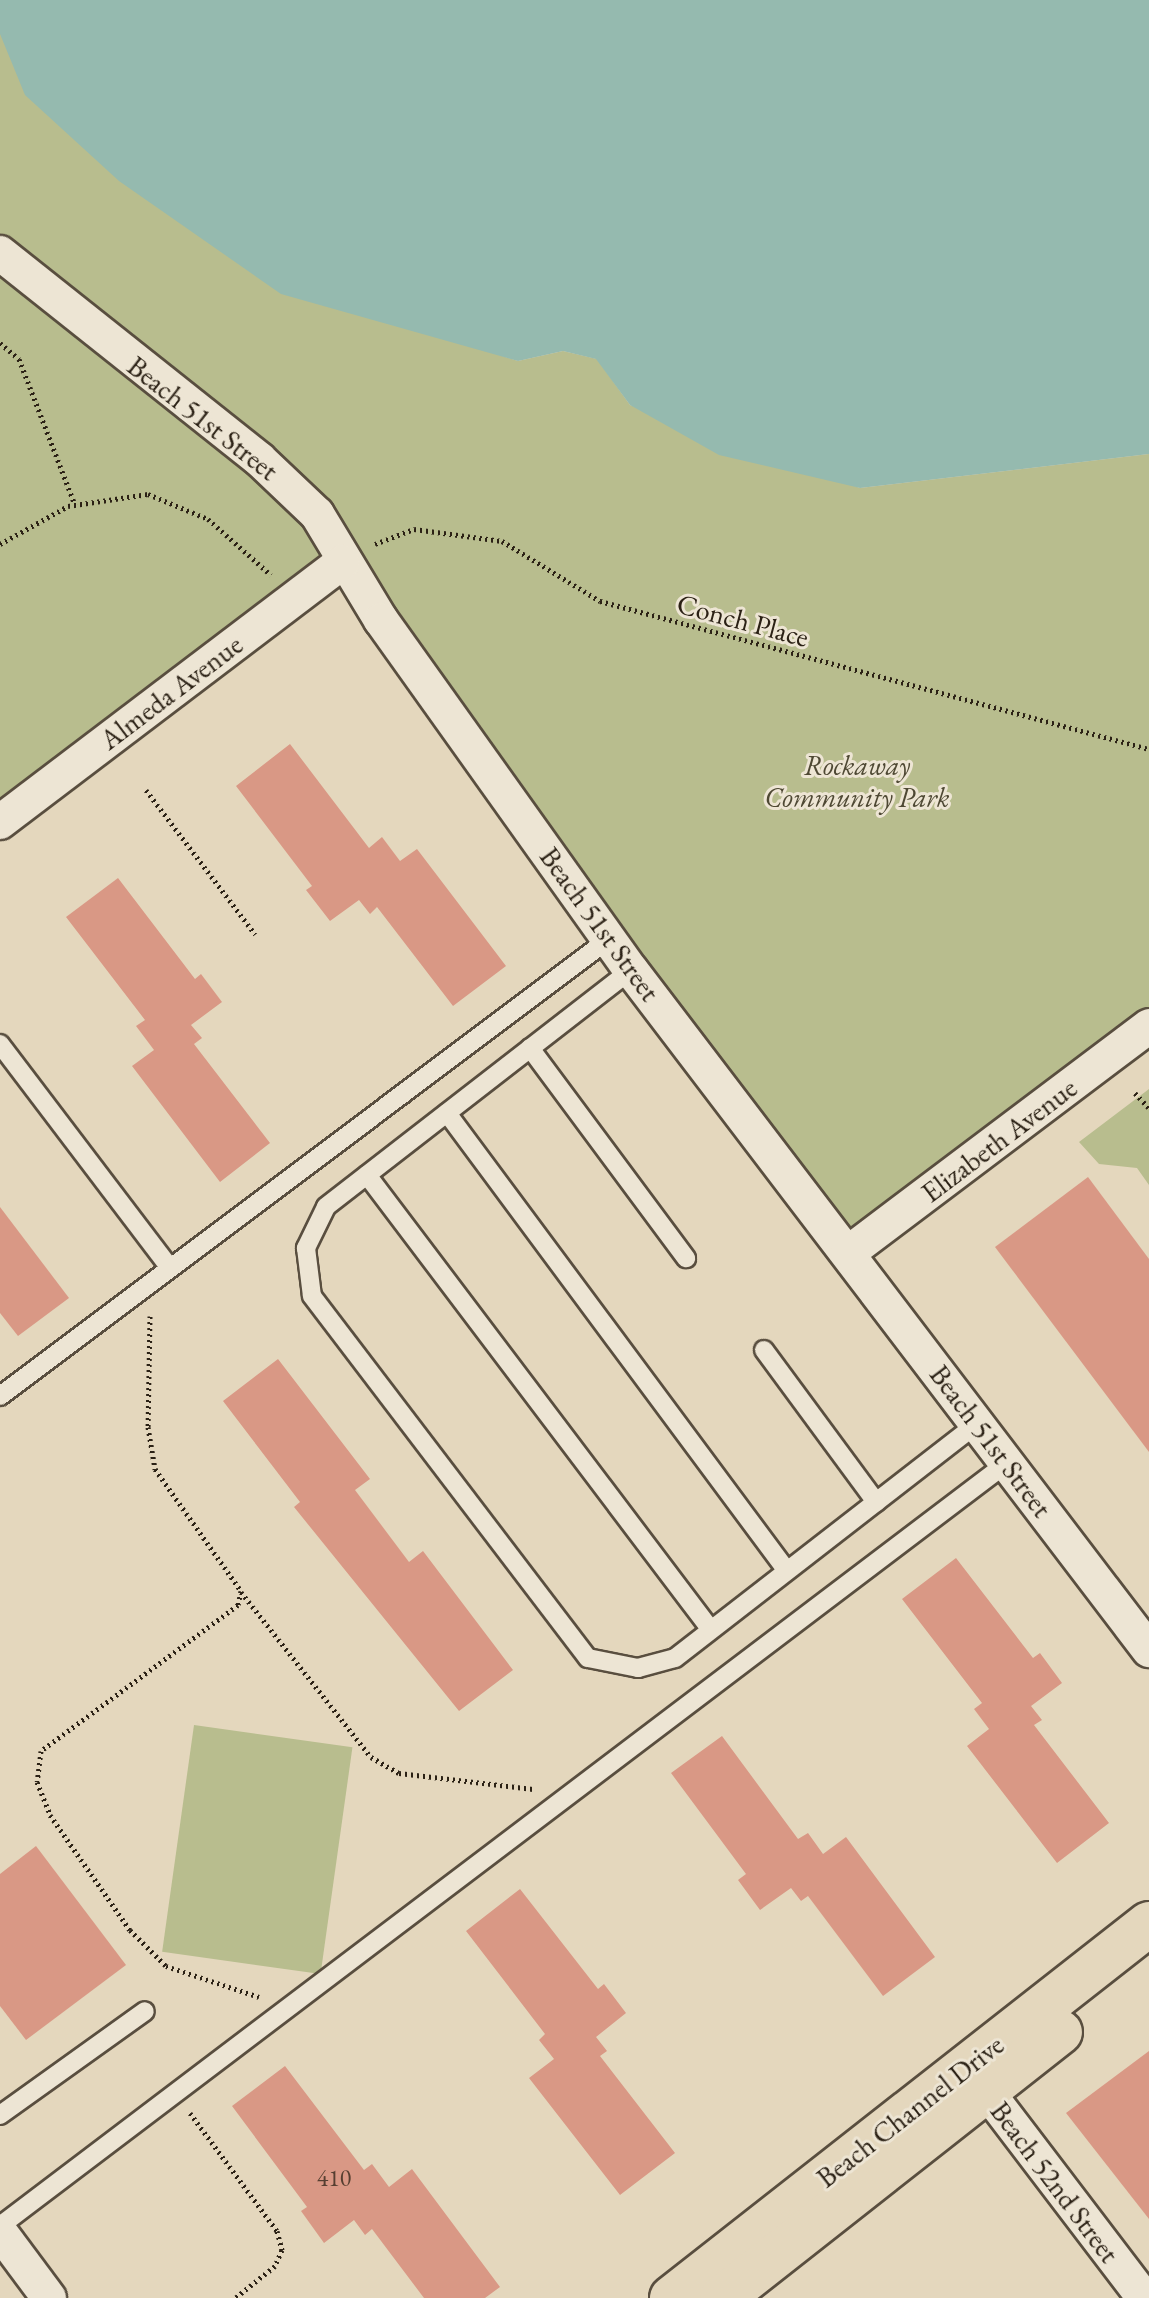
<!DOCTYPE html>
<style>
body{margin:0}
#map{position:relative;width:1149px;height:2298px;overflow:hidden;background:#e4d7bd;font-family:"EB Garamond",serif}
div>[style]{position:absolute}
.green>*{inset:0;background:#b8bd8e;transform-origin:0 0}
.water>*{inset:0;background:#95baaf}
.building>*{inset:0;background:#d99885}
.path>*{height:5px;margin-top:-2.5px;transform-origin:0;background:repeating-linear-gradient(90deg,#2b2115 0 2px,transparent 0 6px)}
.roads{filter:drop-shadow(2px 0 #594e3f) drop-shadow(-2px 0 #594e3f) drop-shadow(0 2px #594e3f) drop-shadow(0 -2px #594e3f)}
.lane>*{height:18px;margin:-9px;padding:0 9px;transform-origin:9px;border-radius:9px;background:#ede5d4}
.street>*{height:34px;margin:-17px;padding:0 17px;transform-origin:17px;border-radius:17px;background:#ede5d4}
.primary>*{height:44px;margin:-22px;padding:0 22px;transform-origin:22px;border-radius:22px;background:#e4d7bd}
span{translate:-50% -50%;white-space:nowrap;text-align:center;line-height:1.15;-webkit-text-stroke:6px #ede5d4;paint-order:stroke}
.number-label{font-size:24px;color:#563f31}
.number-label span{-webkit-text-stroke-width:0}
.street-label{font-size:28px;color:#2b2115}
.park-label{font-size:28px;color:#4e4833;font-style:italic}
</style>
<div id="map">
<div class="green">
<div style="clip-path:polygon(0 33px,414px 327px,518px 361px,563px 351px,597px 359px,630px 405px,860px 488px,1149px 454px,1149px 1026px,848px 1253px,342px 562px,0 822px)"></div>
<div style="clip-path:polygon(1149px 1089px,1149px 1185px,1137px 1168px,1099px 1164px,1079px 1142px)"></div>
<div style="left:194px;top:1725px;width:160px;height:229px;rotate:8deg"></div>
</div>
<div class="water">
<div style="clip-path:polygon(0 0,1149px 0,1149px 454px,860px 488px,719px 455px,630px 405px,596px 359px,563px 351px,518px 361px,281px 294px,119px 181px,25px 95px,0 34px)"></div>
</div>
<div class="building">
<div style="clip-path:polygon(290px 744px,369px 848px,382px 837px,400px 861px,417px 849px,506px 966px,453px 1006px,377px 907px,370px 914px,359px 900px,330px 921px,306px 890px,312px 886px,236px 786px)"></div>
<div style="clip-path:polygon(118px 878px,195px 979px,201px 974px,222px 1002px,191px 1025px,202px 1038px,194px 1044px,270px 1143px,220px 1182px,132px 1066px,154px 1050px,136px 1026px,145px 1020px,66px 917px)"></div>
<div style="clip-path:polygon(1088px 1177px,1149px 1259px,1149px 1452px,995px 1247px)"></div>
<div style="clip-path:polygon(0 1207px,69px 1298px,18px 1336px,0 1313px)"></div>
<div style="clip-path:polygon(278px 1359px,370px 1479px,355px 1490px,409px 1562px,423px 1551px,513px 1670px,459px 1711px,294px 1507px,300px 1502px,223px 1401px)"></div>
<div style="clip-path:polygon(956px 1558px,1033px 1658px,1040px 1653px,1062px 1683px,1031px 1706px,1042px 1720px,1034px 1725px,1109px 1823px,1057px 1863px,967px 1746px,989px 1729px,974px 1709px,982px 1703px,902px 1599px)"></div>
<div style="clip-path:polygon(722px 1736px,798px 1839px,808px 1833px,823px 1854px,846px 1837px,935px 1957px,883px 1996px,808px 1896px,801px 1901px,791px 1888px,760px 1910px,738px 1880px,746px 1874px,671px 1773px)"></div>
<div style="clip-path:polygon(36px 1846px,126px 1965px,26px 2040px,0 2006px,0 1874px)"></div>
<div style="clip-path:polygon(520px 1889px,598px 1989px,604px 1984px,626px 2013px,596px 2037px,607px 2051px,600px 2056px,675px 2153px,620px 2195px,529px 2078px,554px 2059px,539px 2040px,545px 2034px,466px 1931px)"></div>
<div style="clip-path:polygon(1149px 2051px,1149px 2219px,1066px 2113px)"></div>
<div style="clip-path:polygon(285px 2066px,364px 2170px,372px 2164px,389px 2187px,412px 2169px,500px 2287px,485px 2298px,424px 2298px,372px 2229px,365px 2235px,354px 2220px,324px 2243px,301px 2211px,307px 2207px,232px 2106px)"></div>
</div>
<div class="path">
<div style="left:0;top:343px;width:25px;rotate:40deg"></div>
<div style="left:19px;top:359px;width:156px;rotate:69deg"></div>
<div style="left:0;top:544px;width:78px;rotate:-29.2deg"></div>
<div style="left:68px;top:506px;width:81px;rotate:-8.5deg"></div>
<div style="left:148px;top:494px;width:65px;rotate:22.6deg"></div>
<div style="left:208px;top:519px;width:84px;rotate:41.6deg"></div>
<div style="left:375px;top:544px;width:42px;rotate:-21deg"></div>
<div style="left:414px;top:529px;width:89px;rotate:7.8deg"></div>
<div style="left:502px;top:541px;width:115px;rotate:31.5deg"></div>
<div style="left:600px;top:601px;width:569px;rotate:15.09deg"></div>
<div style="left:146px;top:790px;width:181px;rotate:52.9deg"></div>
<div style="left:1135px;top:1093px;width:21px;rotate:47deg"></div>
<div style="left:150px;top:1316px;width:111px;rotate:91deg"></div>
<div style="left:148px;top:1427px;width:43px;rotate:80.5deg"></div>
<div style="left:155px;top:1469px;width:149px;rotate:54.8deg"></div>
<div style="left:241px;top:1591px;width:14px;rotate:102deg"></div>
<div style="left:238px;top:1605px;width:245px;rotate:143.5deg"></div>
<div style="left:41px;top:1751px;width:31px;rotate:97deg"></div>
<div style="left:37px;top:1782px;width:35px;rotate:68deg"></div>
<div style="left:50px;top:1815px;width:140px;rotate:55.2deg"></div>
<div style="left:130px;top:1930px;width:51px;rotate:45deg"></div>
<div style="left:166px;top:1966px;width:98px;rotate:18.4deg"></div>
<div style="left:241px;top:1592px;width:210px;rotate:51.8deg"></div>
<div style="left:371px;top:1757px;width:32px;rotate:30deg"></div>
<div style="left:399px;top:1773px;width:135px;rotate:6.8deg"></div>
<div style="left:190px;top:2113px;width:147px;rotate:53.6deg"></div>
<div style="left:277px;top:2231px;width:20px;rotate:75deg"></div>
<div style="left:282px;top:2250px;width:17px;rotate:114deg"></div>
<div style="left:275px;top:2266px;width:51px;rotate:141.3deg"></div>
</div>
<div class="roads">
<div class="lane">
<div style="left:631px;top:970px;width:386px;rotate:142.2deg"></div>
<div style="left:326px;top:1207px;width:46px;rotate:116deg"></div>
<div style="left:306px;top:1248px;width:48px;rotate:82.9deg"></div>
<div style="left:312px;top:1296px;width:455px;rotate:52.7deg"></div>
<div style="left:588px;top:1658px;width:51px;rotate:11.3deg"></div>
<div style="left:638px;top:1668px;width:38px;rotate:-15deg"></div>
<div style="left:675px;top:1658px;width:382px;rotate:-37.8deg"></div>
<div style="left:0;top:1044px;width:281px;rotate:52.8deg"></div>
<div style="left:530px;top:1048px;width:262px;rotate:53.4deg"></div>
<div style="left:447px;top:1113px;width:570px;rotate:53.41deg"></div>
<div style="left:367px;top:1175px;width:570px;rotate:52.91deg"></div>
<div style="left:764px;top:1350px;width:189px;rotate:53.6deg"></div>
<div style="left:0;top:1396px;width:761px;rotate:-36.88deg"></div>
<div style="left:0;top:2115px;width:178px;rotate:-35.6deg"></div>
<div style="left:0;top:2226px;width:1263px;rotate:-37.15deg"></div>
</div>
<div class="street">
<div style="left:0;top:253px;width:331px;rotate:38.5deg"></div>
<div style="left:259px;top:459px;width:80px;rotate:43.5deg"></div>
<div style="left:317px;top:514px;width:124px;rotate:58.9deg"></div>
<div style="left:381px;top:620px;width:430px;rotate:54.5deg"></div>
<div style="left:631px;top:970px;width:855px;rotate:52.7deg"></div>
<div style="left:0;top:822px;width:430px;rotate:-37.2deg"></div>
<div style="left:848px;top:1253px;width:377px;rotate:-37deg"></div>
<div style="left:972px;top:2072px;width:284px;rotate:52.7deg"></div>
<div style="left:0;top:2232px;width:82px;rotate:53.4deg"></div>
</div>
<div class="primary">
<div style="left:672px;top:2298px;width:606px;rotate:-38.1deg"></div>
<div style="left:722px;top:2298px;width:430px;rotate:-38.2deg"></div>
</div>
</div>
<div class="number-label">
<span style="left:334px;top:2178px">410</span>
</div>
<div class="street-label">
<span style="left:203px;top:418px;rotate:38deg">Beach 51st Street</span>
<span style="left:743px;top:620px;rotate:15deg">Conch Place</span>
<span style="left:171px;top:692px;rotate:-37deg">Almeda Avenue</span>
<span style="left:600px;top:924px;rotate:54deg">Beach 51st Street</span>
<span style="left:999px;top:1140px;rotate:-37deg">Elizabeth Avenue</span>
<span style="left:991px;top:1441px;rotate:53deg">Beach 51st Street</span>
<span style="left:910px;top:2111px;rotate:-38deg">Beach Channel Drive</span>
<span style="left:1055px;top:2182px;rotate:53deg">Beach 52nd Street</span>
</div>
<div class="park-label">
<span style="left:857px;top:781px">Rockaway<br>Community Park</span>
</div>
</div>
